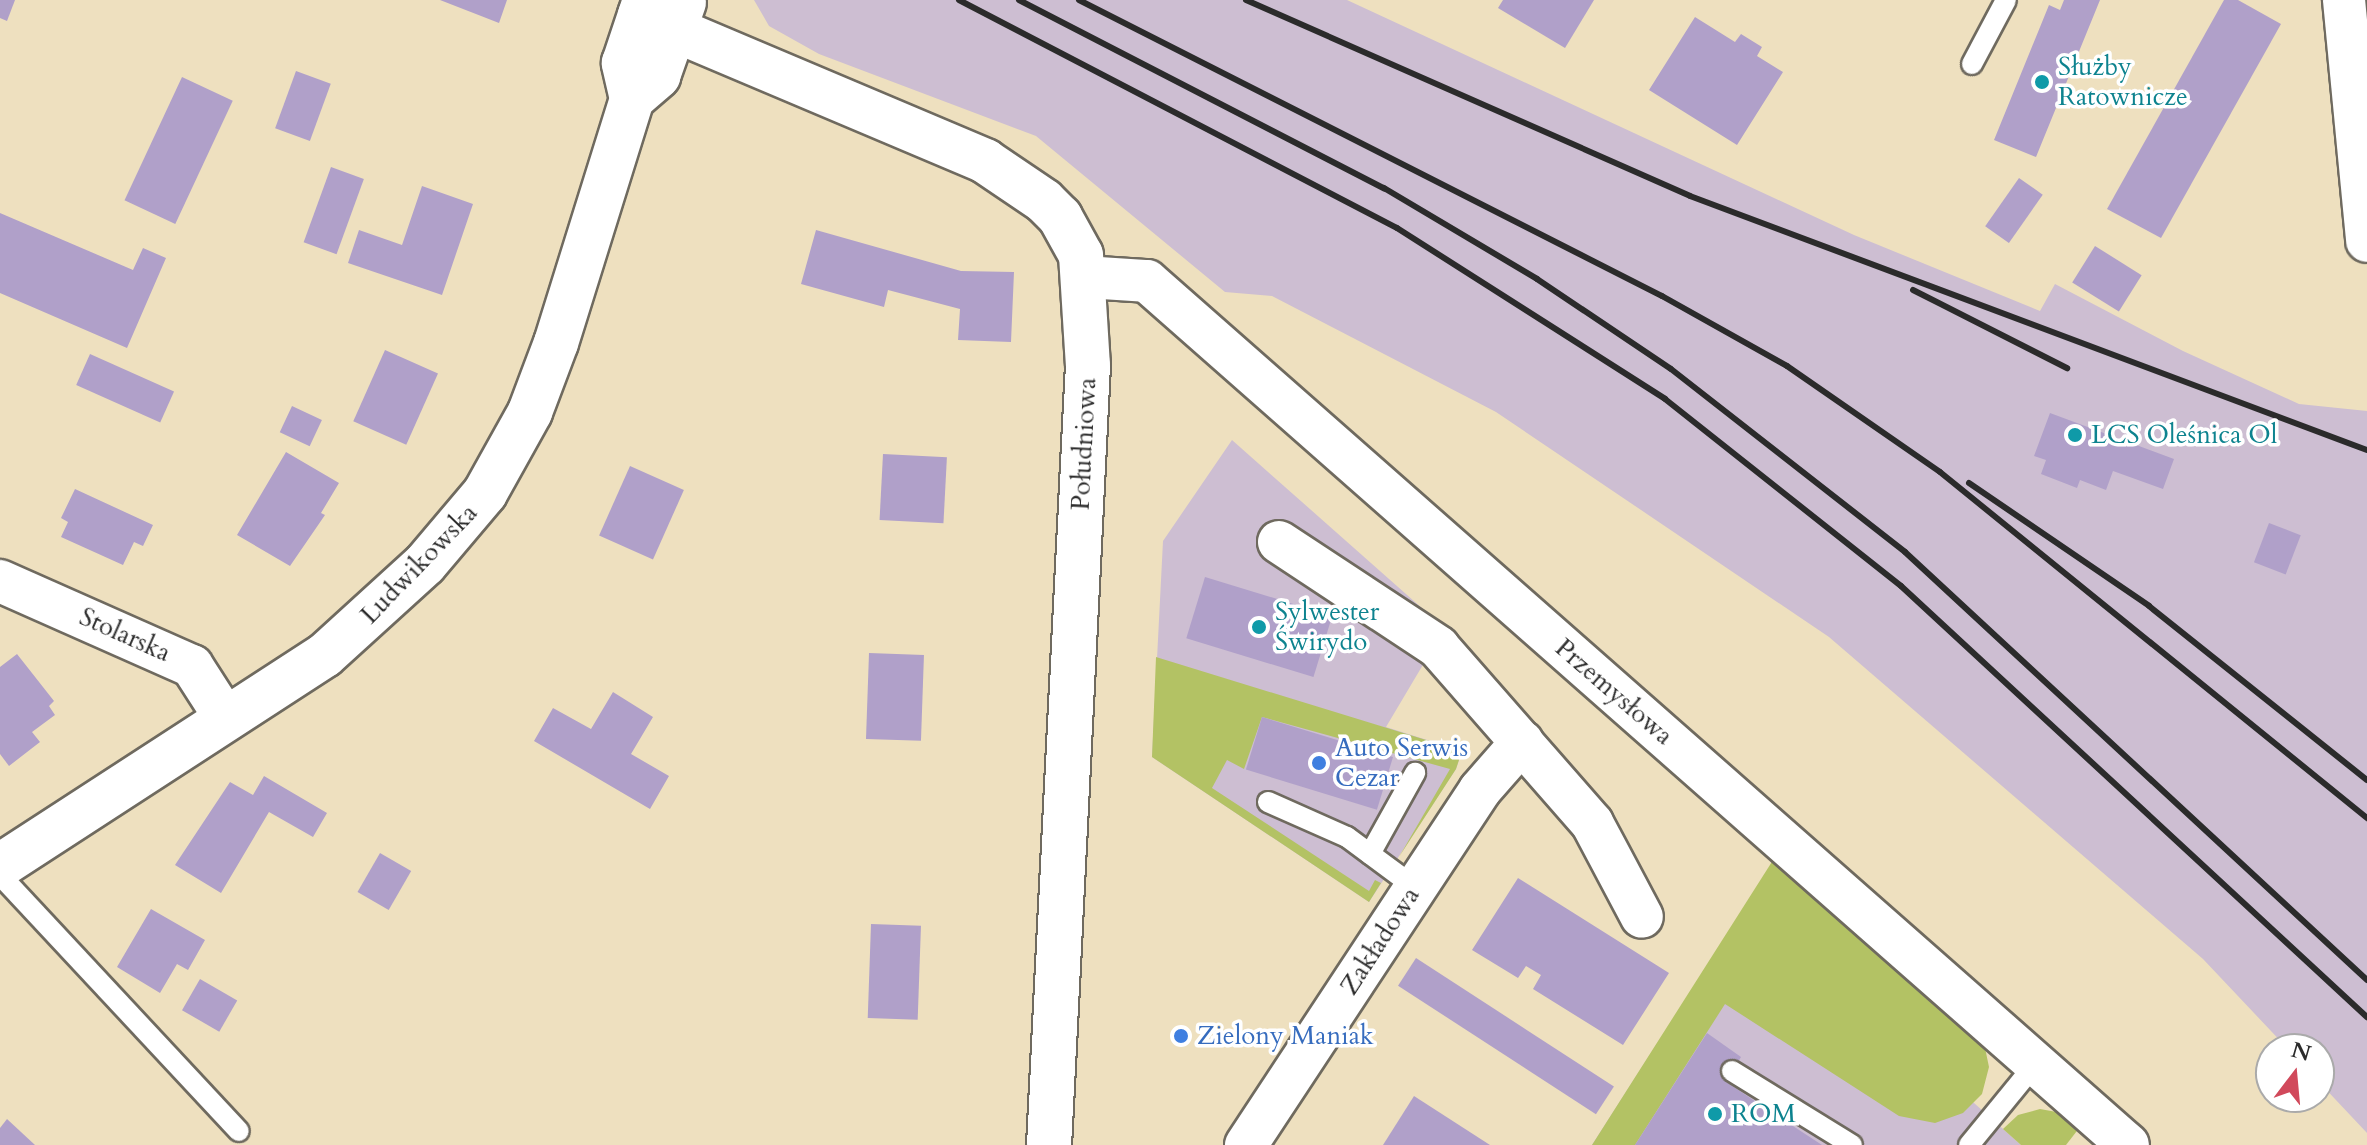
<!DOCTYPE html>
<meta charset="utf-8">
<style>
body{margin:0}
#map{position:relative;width:2367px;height:1145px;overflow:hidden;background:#eee0bf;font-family:Cardo,serif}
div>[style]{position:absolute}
.industrial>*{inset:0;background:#cdbed2}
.green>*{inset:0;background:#b3c264}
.building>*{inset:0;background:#b0a0c9;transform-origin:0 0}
.roads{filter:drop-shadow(2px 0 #6f6a5f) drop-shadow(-2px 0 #6f6a5f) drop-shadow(0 2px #6f6a5f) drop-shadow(0 -2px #6f6a5f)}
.lane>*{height:20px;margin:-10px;padding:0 10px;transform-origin:10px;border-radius:10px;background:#fff}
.street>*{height:42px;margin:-21px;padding:0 21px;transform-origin:21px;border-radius:21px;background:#fff}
.secondary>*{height:44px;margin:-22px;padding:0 22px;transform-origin:22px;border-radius:22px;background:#fff}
.rail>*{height:6px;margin:-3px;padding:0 3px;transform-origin:3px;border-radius:3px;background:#2b2b2b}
.dots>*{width:22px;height:22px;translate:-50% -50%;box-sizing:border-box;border:4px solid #fff;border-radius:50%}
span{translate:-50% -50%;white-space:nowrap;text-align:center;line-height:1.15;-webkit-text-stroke:7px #fff;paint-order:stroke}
.culture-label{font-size:26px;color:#0d838f}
.left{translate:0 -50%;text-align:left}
.street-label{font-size:26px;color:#2b2b2b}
.shop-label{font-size:26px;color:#366cbe}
.north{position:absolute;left:2255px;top:1033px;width:80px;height:80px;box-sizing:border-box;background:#fff;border:2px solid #aaa;border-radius:50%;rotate:16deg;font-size:22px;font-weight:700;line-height:32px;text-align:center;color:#2b2b2b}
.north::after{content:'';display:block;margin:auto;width:28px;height:36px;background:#d1495b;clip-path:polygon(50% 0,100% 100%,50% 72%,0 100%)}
</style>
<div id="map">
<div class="industrial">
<div style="clip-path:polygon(754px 0,1347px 0,1854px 235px,2040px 311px,2055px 284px,2183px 351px,2299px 404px,2367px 411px,2367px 1133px,2319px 1082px,2319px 1049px,2288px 1049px,2203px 959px,1829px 637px,1496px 412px,1272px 296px,1225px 292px,1036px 136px,819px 54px,769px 26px)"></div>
<div style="clip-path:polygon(1232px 440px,1450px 633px,1427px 658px,1386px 727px,1462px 751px,1456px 769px,1369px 902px,1152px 757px,1163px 541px)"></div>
<div style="clip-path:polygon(1746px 905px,1974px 1103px,2021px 1145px,1592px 1145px)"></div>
</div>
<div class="green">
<div style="clip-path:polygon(1156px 657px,1462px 751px,1456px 769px,1399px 857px,1450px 769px,1262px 717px,1244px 769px,1227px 760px,1212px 788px,1369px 891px,1375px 880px,1381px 883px,1369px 902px,1152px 757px)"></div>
<div style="clip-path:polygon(1775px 857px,1984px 1043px,1989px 1067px,1982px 1094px,1963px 1113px,1935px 1123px,1899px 1116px,1725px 1004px,1635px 1145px,1592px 1145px)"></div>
<div style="clip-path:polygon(2040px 1109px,2062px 1113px,2080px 1127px,2066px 1145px,2021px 1145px,2003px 1129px,2018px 1115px)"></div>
</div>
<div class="building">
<div style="clip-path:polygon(0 0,15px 0,7px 21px,0 18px)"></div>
<div style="clip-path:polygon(440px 0,507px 0,499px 23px)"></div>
<div style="clip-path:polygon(1503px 0,1594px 0,1565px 48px,1498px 8px)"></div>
<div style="clip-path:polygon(2064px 0,2100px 0,2036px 157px,1994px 140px,2049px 5px,2060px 10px)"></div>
<div style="clip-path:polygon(2224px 0,2238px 0,2281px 24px,2161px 238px,2107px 209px)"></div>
<div style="clip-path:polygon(1695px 17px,1735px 42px,1741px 34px,1762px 47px,1757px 56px,1783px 72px,1737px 145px,1649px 90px)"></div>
<div style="left:296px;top:71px;width:37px;height:61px;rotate:20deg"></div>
<div style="left:182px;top:77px;width:56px;height:136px;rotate:25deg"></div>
<div style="left:331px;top:167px;width:35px;height:80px;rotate:20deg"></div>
<div style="left:2019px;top:178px;width:29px;height:59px;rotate:35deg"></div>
<div style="clip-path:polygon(422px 186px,473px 204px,442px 295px,348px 263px,359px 230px,402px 245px)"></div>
<div style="clip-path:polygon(0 213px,133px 270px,143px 248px,166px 258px,127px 348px,0 293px)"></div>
<div style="clip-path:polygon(816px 230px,961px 271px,1014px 272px,1011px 342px,958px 340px,960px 309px,888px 290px,884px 307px,801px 284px)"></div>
<div style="left:2095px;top:246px;width:55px;height:43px;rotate:32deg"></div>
<div style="left:385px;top:350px;width:58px;height:78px;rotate:24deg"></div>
<div style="left:90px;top:354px;width:92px;height:34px;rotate:24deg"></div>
<div style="left:292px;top:406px;width:33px;height:29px;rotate:25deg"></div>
<div style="clip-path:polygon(2050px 413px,2174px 459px,2163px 489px,2113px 471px,2106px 490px,2080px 480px,2077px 488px,2041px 474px,2046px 460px,2034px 456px)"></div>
<div style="clip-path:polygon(286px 452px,339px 483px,321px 513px,325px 515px,290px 566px,237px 535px)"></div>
<div style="left:883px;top:454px;width:64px;height:66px;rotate:3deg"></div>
<div style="left:630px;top:466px;width:59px;height:76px;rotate:24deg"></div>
<div style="clip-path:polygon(75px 489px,153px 525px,143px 546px,134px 542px,123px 565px,61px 537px,68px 522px,61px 518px)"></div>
<div style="left:2269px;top:523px;width:34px;height:42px;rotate:21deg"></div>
<div style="left:1205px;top:577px;width:133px;height:64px;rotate:17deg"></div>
<div style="left:869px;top:653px;width:55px;height:86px;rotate:2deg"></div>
<div style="clip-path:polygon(17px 654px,54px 701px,49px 706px,55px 715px,32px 732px,40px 742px,9px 766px,0 754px,0 667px)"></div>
<div style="clip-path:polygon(613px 692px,653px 717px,631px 754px,669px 776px,650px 809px,534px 741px,553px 708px,591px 729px)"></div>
<div style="left:1262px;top:717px;width:137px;height:55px;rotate:17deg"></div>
<div style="clip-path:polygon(264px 776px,327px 813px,313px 837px,269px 812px,221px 893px,175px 865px,230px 782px,253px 795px)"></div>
<div style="left:380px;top:853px;width:36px;height:45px;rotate:30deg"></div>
<div style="clip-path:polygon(1518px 878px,1669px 973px,1623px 1045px,1533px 989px,1541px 975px,1526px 966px,1518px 978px,1472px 950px)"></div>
<div style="clip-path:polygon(151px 909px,205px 940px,188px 970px,177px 964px,160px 993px,117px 967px)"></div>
<div style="left:871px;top:924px;width:50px;height:94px;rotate:2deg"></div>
<div style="left:1416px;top:958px;width:236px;height:33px;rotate:33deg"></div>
<div style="left:200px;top:979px;width:43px;height:36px;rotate:30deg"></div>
<div style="clip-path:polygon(1707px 1033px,1741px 1057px,1726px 1082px,1822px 1145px,1635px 1145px)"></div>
<div style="clip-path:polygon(1414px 1096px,1490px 1145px,1383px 1145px)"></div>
<div style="clip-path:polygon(7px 1119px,35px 1145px,0 1145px,0 1128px)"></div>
</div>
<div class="roads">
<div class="lane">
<div style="left:1972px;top:64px;width:72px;rotate:-62deg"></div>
<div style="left:1268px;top:802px;width:86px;rotate:23.9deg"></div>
<div style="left:1347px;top:837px;width:86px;rotate:36.5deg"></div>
<div style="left:1370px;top:854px;width:93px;rotate:-60.9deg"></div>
<div style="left:0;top:875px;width:350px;rotate:47deg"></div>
<div style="left:1732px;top:1071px;width:141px;rotate:31.7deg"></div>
<div style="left:1969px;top:1145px;width:106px;rotate:-50.7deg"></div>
</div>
<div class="street">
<div style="left:2344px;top:0;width:242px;rotate:84.5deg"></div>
<div style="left:1085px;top:277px;width:62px;rotate:3.7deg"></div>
<div style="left:1147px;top:281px;width:1307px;rotate:41.37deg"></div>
<div style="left:1279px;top:542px;width:191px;rotate:33.4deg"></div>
<div style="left:1438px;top:647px;width:234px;rotate:48.8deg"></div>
<div style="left:1592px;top:823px;width:106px;rotate:62deg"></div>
<div style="left:0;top:581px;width:210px;rotate:23.9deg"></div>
<div style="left:192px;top:666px;width:63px;rotate:57.3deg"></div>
<div style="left:1246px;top:1145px;width:425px;rotate:-56.6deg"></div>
<div style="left:1480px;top:790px;width:64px;rotate:-48.8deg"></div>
</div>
<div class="secondary">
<div style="left:640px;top:15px;width:375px;rotate:22.9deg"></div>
<div style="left:985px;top:161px;width:71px;rotate:34.1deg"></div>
<div style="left:1044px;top:201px;width:23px;rotate:45deg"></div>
<div style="left:1060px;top:217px;width:43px;rotate:61.1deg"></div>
<div style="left:1081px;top:255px;width:110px;rotate:86.4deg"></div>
<div style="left:1088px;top:365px;width:781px;rotate:92.86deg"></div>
<div style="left:632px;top:99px;width:35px;rotate:-41deg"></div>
<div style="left:658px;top:76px;width:78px;rotate:-70.6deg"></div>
<div style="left:0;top:866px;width:387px;rotate:-33deg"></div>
<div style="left:325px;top:655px;width:135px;rotate:-42.3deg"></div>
<div style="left:425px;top:564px;width:93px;rotate:-49.8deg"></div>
<div style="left:485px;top:493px;width:93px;rotate:-60.9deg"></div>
<div style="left:530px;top:412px;width:74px;rotate:-69.4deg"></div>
<div style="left:556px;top:343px;width:256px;rotate:-72.7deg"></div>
<div style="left:632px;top:99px;width:37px;rotate:-103deg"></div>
<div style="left:624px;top:63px;width:66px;rotate:-71.6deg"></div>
</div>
</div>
<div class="rail">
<div style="left:959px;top:0;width:494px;rotate:27.5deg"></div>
<div style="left:1397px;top:228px;width:318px;rotate:32.5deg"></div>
<div style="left:1665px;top:399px;width:301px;rotate:38.4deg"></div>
<div style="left:1901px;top:586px;width:635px;rotate:42.77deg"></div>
<div style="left:1019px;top:0;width:411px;rotate:27.3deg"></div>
<div style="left:1384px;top:188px;width:178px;rotate:30.7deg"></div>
<div style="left:1537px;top:279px;width:161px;rotate:33.9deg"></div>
<div style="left:1671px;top:369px;width:297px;rotate:38deg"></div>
<div style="left:1905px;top:552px;width:630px;rotate:42.81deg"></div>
<div style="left:1079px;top:0;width:654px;rotate:26.92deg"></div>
<div style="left:1662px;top:296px;width:143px;rotate:29.2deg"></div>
<div style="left:1787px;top:366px;width:186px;rotate:34.7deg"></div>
<div style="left:1940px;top:472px;width:550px;rotate:39.02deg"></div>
<div style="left:1246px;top:0;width:485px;rotate:23.8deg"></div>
<div style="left:1690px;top:196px;width:723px;rotate:20.57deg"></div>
<div style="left:1913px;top:290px;width:173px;rotate:26.9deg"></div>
<div style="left:1969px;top:483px;width:218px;rotate:34.3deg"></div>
<div style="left:2149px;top:606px;width:279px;rotate:38.6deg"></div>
</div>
<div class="dots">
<div style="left:2042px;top:82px;background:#0f9aa8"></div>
<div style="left:2075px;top:435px;background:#0f9aa8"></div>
<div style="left:1259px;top:627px;background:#0f9aa8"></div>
<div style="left:1319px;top:763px;background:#3f7fe0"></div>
<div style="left:1181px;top:1036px;background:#3f7fe0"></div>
<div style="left:1715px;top:1114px;background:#0f9aa8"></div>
</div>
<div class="culture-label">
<span class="left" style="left:2058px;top:82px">Służby<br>Ratownicze</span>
<span class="left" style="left:2091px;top:435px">LCS Oleśnica Ol</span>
<span class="left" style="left:1275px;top:627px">Sylwester<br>Świrydo</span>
<span class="left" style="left:1731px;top:1114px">ROM</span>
</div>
<div class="street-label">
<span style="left:1084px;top:444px;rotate:-87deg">Południowa</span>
<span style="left:419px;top:564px;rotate:-46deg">Ludwikowska</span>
<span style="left:125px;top:635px;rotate:24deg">Stolarska</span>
<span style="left:1614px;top:692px;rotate:41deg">Przemysłowa</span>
<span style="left:1380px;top:941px;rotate:-57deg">Zakładowa</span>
</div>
<div class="shop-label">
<span class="left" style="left:1335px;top:763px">Auto Serwis<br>Cezar</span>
<span class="left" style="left:1197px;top:1036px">Zielony Maniak</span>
</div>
<div class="north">N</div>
</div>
